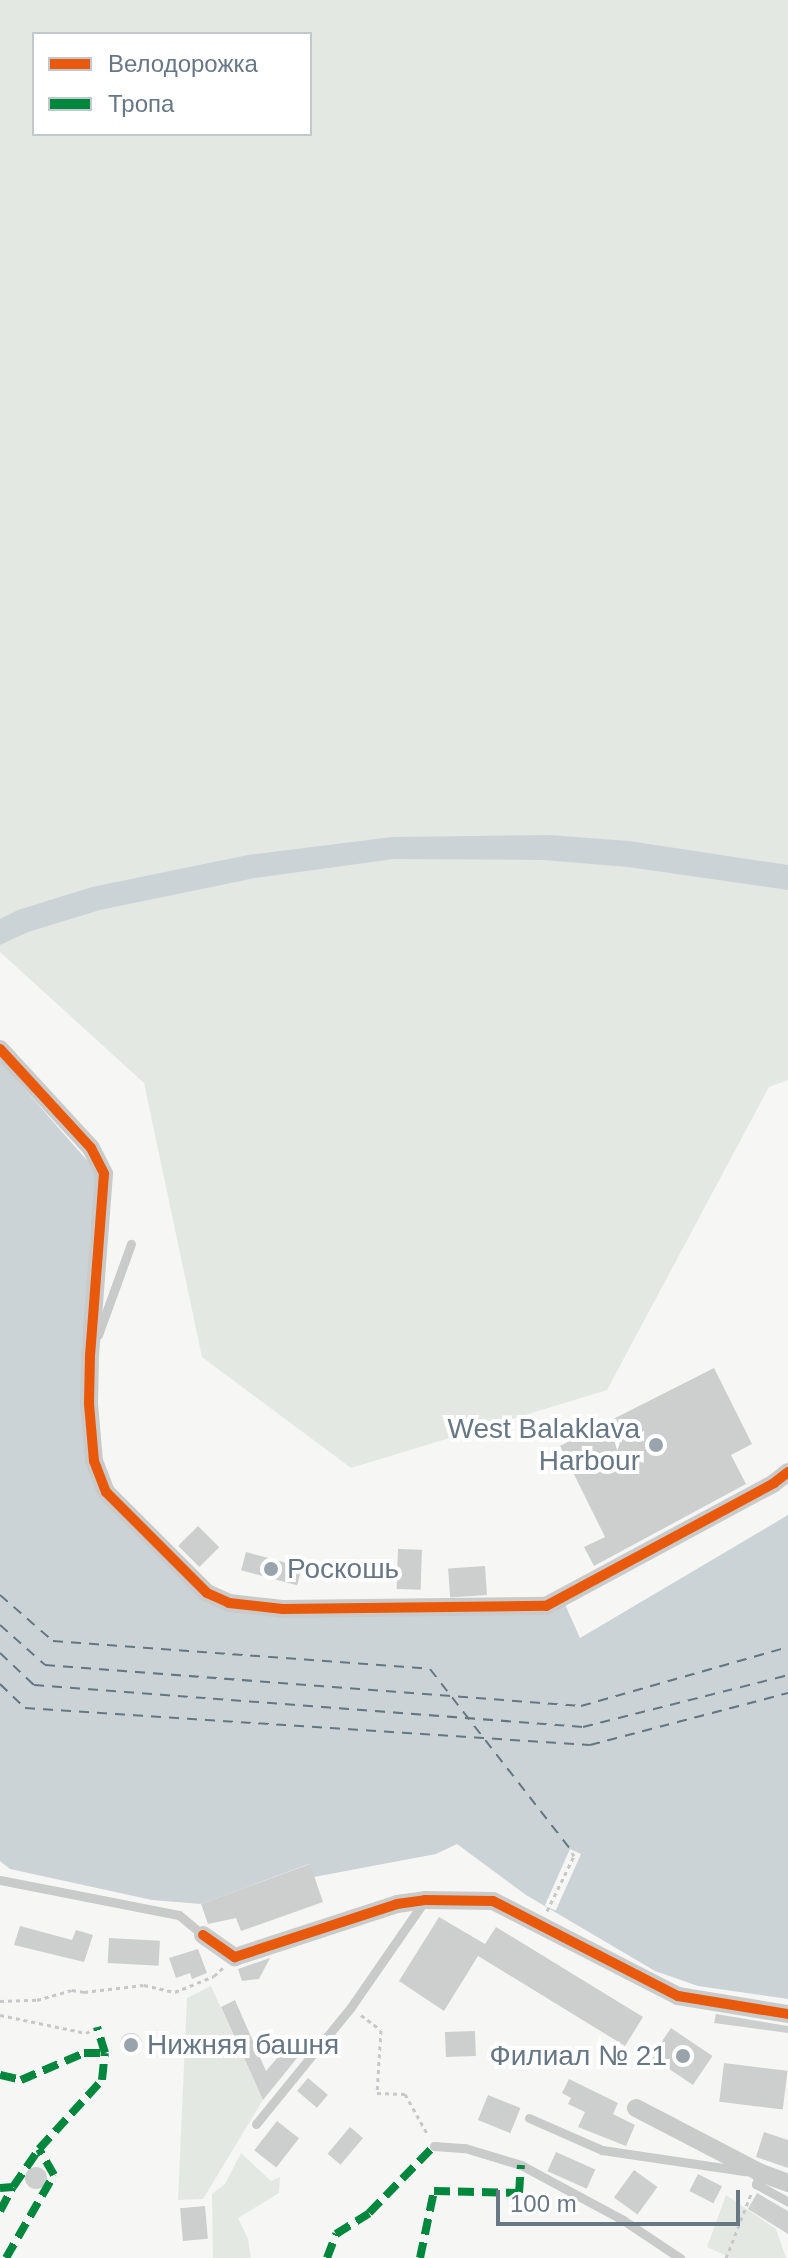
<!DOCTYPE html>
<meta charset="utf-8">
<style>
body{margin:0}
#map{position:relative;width:788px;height:2258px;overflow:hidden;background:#f6f6f5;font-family:Arial,sans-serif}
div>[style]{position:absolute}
.green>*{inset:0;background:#e4e8e3}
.water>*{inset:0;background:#ccd3d6}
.pier>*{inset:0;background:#f6f6f5;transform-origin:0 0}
.ferry>*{height:2px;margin-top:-1px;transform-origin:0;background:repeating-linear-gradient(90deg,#637780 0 10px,transparent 0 18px)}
.building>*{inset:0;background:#cdcfcf;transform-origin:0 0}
.round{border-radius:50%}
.path>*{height:3px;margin-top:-1.5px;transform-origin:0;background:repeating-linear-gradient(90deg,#c6c8c9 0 4px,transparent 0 8px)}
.service>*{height:9px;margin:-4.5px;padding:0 4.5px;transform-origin:4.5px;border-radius:4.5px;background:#c9caca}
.minor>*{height:18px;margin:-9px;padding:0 9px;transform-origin:9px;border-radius:9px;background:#c9caca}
.quiet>*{height:8px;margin-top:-4px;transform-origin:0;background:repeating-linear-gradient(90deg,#00873e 0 16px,transparent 0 24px)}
.cycleway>*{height:10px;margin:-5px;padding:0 5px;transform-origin:5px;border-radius:5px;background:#e8590c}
.dots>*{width:22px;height:22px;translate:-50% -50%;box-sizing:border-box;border:4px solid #fff;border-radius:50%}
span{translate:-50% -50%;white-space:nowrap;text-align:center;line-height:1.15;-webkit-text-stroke:8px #fff;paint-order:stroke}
.poi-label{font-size:28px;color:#677784}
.right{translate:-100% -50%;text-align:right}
.left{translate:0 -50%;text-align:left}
.legend{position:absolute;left:32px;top:32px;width:280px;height:104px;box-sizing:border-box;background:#fff;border:2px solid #c2c9ce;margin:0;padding:10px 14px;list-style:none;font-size:24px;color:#677784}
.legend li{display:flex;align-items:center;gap:16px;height:40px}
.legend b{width:40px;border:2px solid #c2c9ce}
.scale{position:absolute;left:496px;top:2190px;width:244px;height:36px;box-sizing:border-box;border:4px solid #677784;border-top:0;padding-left:10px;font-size:24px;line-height:28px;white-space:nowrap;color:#677784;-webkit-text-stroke:6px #fff;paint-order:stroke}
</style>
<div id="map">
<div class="green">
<div style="clip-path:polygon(evenodd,0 0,788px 0,788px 1080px,769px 1087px,607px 1390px,351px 1468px,202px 1357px,144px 1083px,0 952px,0 0,34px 34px,310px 34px,310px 134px,34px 134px,34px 34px)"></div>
<div style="clip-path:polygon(211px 1986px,263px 2100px,203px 2199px,178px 2200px,187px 1998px)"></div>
<div style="clip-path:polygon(241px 2153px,271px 2181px,280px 2177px,279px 2193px,238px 2218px,248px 2239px,251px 2258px,213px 2258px,212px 2194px,225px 2184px)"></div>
<div style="clip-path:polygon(726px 2195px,776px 2229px,786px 2258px,731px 2258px,707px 2247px)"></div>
</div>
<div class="water">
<div style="clip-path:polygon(549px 835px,629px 841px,788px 865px,788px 890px,628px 867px,543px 860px,394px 859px,255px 878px,100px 910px,28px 932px,0 945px,0 919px,18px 910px,92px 887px,248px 855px,392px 837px)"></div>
<div style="clip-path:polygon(0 1061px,99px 1174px,93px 1475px,228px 1608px,564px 1602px,580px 1638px,788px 1515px,788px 1999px,698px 1986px,655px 1971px,526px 1895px,457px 1844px,436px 1854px,314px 1877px,309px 1864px,201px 1904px,152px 1900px,10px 1869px,0 1861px)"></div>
</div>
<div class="pier">
<div style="left:570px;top:1849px;width:12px;height:62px;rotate:24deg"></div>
</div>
<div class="ferry">
<div style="left:0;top:1595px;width:70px;rotate:41deg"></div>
<div style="left:53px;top:1641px;width:378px;rotate:4.2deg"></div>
<div style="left:430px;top:1669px;width:228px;rotate:52.1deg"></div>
<div style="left:0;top:1625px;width:60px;rotate:41.6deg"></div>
<div style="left:45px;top:1665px;width:538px;rotate:4.37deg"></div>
<div style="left:581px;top:1706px;width:215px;rotate:-15.9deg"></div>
<div style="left:0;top:1653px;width:47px;rotate:43.3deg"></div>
<div style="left:34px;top:1685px;width:551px;rotate:4.37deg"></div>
<div style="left:583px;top:1727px;width:211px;rotate:-14.2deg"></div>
<div style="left:0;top:1684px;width:35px;rotate:44deg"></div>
<div style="left:25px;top:1708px;width:566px;rotate:3.75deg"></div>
<div style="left:590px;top:1745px;width:205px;rotate:-14.7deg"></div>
</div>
<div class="building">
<div style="clip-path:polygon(714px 1368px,752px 1444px,731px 1455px,746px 1484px,594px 1566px,584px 1547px,605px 1537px,560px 1446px)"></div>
<div style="left:198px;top:1526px;width:30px;height:28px;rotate:45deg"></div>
<div style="left:398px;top:1549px;width:24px;height:40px;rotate:2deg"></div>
<div style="left:246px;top:1552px;width:58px;height:19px;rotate:15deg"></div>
<div style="left:485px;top:1566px;width:29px;height:37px;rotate:86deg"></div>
<div style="clip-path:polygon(310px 1864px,323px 1902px,241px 1931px,236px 1918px,208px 1924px,201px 1904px)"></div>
<div style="clip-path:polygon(439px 1917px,485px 1944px,496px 1927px,643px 2017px,625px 2046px,478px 1956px,444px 2011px,399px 1981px)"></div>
<div style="clip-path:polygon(20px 1926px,72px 1940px,76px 1930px,93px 1935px,84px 1962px,14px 1945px)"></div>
<div style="left:109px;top:1938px;width:51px;height:25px;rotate:3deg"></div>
<div style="clip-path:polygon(198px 1949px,207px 1973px,192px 1979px,190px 1973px,176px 1978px,169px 1958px)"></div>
<div style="clip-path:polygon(270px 1958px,259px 1979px,242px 1981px,238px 1969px)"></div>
<div style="clip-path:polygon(235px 2000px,266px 2071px,290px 2043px,302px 2052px,263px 2100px,221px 2007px)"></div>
<div style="clip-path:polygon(716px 2014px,788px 2026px,788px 2033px,714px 2023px)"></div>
<div style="left:671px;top:2028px;width:50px;height:35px;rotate:34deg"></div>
<div style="left:475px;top:2031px;width:25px;height:30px;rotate:88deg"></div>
<div class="round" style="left:120px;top:2033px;width:22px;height:22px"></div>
<div style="left:724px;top:2063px;width:64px;height:39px;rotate:7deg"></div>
<div style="left:308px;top:2078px;width:26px;height:17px;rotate:40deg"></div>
<div style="clip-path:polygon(569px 2079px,618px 2103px,613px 2114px,635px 2125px,626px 2146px,578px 2127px,585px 2112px,568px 2104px,571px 2098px,562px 2093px)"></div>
<div style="left:488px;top:2095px;width:35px;height:27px;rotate:22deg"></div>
<div style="left:277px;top:2121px;width:28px;height:37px;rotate:38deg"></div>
<div style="left:350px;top:2127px;width:17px;height:35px;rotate:40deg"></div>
<div style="clip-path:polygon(764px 2132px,788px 2140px,788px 2168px,756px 2157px)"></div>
<div style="left:556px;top:2152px;width:43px;height:21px;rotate:24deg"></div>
<div class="round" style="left:25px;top:2167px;width:22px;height:22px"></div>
<div style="left:634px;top:2170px;width:29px;height:34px;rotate:36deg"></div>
<div style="left:698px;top:2174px;width:27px;height:19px;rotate:27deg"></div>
<div style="clip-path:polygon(757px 2193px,788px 2211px,788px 2234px,748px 2209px)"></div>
<div style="left:205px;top:2206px;width:33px;height:25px;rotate:85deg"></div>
</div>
<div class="path">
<div style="left:547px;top:1911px;width:61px;rotate:-63.9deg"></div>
<div style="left:574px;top:1856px;width:8px;rotate:-120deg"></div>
<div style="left:0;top:2001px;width:37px;rotate:-2deg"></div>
<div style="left:37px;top:2000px;width:36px;rotate:-16deg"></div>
<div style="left:72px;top:1990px;width:12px;rotate:9deg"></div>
<div style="left:84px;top:1992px;width:60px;rotate:-6.7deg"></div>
<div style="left:144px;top:1985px;width:32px;rotate:13deg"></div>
<div style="left:175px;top:1992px;width:42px;rotate:-22.3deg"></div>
<div style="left:214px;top:1976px;width:12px;rotate:-42deg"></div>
<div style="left:0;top:2015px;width:88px;rotate:11.8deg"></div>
<div style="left:86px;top:2033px;width:13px;rotate:-29deg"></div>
<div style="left:361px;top:2015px;width:25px;rotate:37deg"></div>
<div style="left:381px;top:2030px;width:63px;rotate:93.6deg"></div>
<div style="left:377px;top:2093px;width:28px;rotate:2deg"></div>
<div style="left:405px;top:2094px;width:47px;rotate:60.7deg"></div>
<div style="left:726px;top:2258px;width:69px;rotate:-68.7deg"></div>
</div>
<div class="service">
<div style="left:98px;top:1335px;width:97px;rotate:-70.1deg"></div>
<div style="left:0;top:1880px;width:182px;rotate:11.1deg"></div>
<div style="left:179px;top:1915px;width:31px;rotate:40deg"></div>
<div style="left:529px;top:2118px;width:80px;rotate:23.7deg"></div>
<div style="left:602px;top:2150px;width:145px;rotate:8.4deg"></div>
<div style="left:256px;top:2124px;width:151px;rotate:-50.9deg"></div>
<div style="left:351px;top:2007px;width:130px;rotate:-55.3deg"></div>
<div style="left:434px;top:2146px;width:31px;rotate:4deg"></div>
<div style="left:465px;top:2148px;width:59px;rotate:16.9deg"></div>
<div style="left:521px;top:2165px;width:116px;rotate:28.3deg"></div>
<div style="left:623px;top:2220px;width:69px;rotate:33.7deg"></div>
<div style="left:760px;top:2173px;width:12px;rotate:110deg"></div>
<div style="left:756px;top:2184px;width:37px;rotate:29deg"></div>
</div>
<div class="minor">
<div style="left:0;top:1049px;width:134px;rotate:47.4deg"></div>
<div style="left:91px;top:1148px;width:29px;rotate:63deg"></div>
<div style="left:104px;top:1174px;width:182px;rotate:94.4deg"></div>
<div style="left:90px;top:1355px;width:49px;rotate:91.2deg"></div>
<div style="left:89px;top:1404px;width:57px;rotate:85deg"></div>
<div style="left:94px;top:1461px;width:33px;rotate:69deg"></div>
<div style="left:106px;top:1492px;width:143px;rotate:45deg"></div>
<div style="left:207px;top:1593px;width:24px;rotate:24deg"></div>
<div style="left:229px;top:1603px;width:54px;rotate:6.3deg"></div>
<div style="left:283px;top:1609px;width:263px;rotate:-0.7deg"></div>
<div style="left:546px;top:1606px;width:259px;rotate:-28.3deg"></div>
<div style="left:774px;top:1483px;width:18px;rotate:-38deg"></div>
<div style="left:203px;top:1935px;width:39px;rotate:35deg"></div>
<div style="left:235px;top:1957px;width:170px;rotate:-18.1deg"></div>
<div style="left:397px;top:1904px;width:28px;rotate:-8deg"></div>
<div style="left:425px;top:1900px;width:68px;rotate:0.8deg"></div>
<div style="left:493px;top:1901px;width:208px;rotate:27.2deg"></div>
<div style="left:678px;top:1996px;width:111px;rotate:9.3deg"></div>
<div style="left:636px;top:2108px;width:141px;rotate:27.5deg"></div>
<div style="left:761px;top:2173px;width:29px;rotate:20deg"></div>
</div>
<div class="quiet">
<div style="left:0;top:2075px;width:22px;rotate:13deg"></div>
<div style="left:21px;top:2080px;width:69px;rotate:-23.2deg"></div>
<div style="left:84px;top:2053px;width:21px"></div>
<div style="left:0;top:2188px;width:13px;rotate:-4deg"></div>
<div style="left:13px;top:2187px;width:46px;rotate:-55.6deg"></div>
<div style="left:0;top:2211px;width:27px;rotate:-62deg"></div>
<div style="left:6px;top:2258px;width:96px;rotate:-60deg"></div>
<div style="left:54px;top:2175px;width:30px;rotate:-120deg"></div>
<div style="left:39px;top:2149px;width:93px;rotate:-47.6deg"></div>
<div style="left:102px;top:2080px;width:27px;rotate:-84deg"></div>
<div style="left:105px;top:2053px;width:27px;rotate:-107deg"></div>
<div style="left:327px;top:2258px;width:26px;rotate:-69deg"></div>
<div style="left:336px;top:2234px;width:39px;rotate:-32deg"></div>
<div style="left:369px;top:2213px;width:93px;rotate:-45.9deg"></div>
<div style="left:420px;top:2258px;width:68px;rotate:-78.2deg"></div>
<div style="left:434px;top:2191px;width:85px;rotate:1.3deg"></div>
<div style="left:519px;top:2193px;width:28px;rotate:-86deg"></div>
</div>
<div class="cycleway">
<div style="left:0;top:1049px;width:134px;rotate:47.4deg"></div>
<div style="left:91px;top:1148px;width:29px;rotate:63deg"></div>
<div style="left:104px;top:1174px;width:182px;rotate:94.4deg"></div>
<div style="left:90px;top:1355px;width:49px;rotate:91.2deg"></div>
<div style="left:89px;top:1404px;width:57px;rotate:85deg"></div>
<div style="left:94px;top:1461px;width:33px;rotate:69deg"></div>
<div style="left:106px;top:1492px;width:143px;rotate:45deg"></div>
<div style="left:207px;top:1593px;width:24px;rotate:24deg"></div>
<div style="left:229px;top:1603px;width:54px;rotate:6.3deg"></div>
<div style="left:283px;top:1609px;width:263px;rotate:-0.7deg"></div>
<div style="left:546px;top:1606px;width:259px;rotate:-28.3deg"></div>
<div style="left:774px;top:1483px;width:18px;rotate:-38deg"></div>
<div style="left:203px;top:1935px;width:39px;rotate:35deg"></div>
<div style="left:235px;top:1957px;width:170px;rotate:-18.1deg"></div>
<div style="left:397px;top:1904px;width:28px;rotate:-8deg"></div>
<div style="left:425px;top:1900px;width:68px;rotate:0.8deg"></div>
<div style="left:493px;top:1901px;width:208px;rotate:27.2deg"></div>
<div style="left:678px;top:1996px;width:111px;rotate:9.3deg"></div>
</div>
<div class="dots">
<div style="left:656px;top:1445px;background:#99a3ac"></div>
<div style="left:271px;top:1569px;background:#99a3ac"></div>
<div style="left:131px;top:2045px;background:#99a3ac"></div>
<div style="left:683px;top:2056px;background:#99a3ac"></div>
</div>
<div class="poi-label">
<span class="right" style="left:640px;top:1445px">West Balaklava<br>Harbour</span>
<span class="left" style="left:287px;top:1569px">Роскошь</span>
<span class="left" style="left:147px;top:2045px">Нижняя башня</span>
<span class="right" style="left:667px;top:2056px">Филиал № 21</span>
</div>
<ul class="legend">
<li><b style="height:10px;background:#e8590c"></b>Велодорожка</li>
<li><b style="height:10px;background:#00873e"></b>Тропа</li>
</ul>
<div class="scale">100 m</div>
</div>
